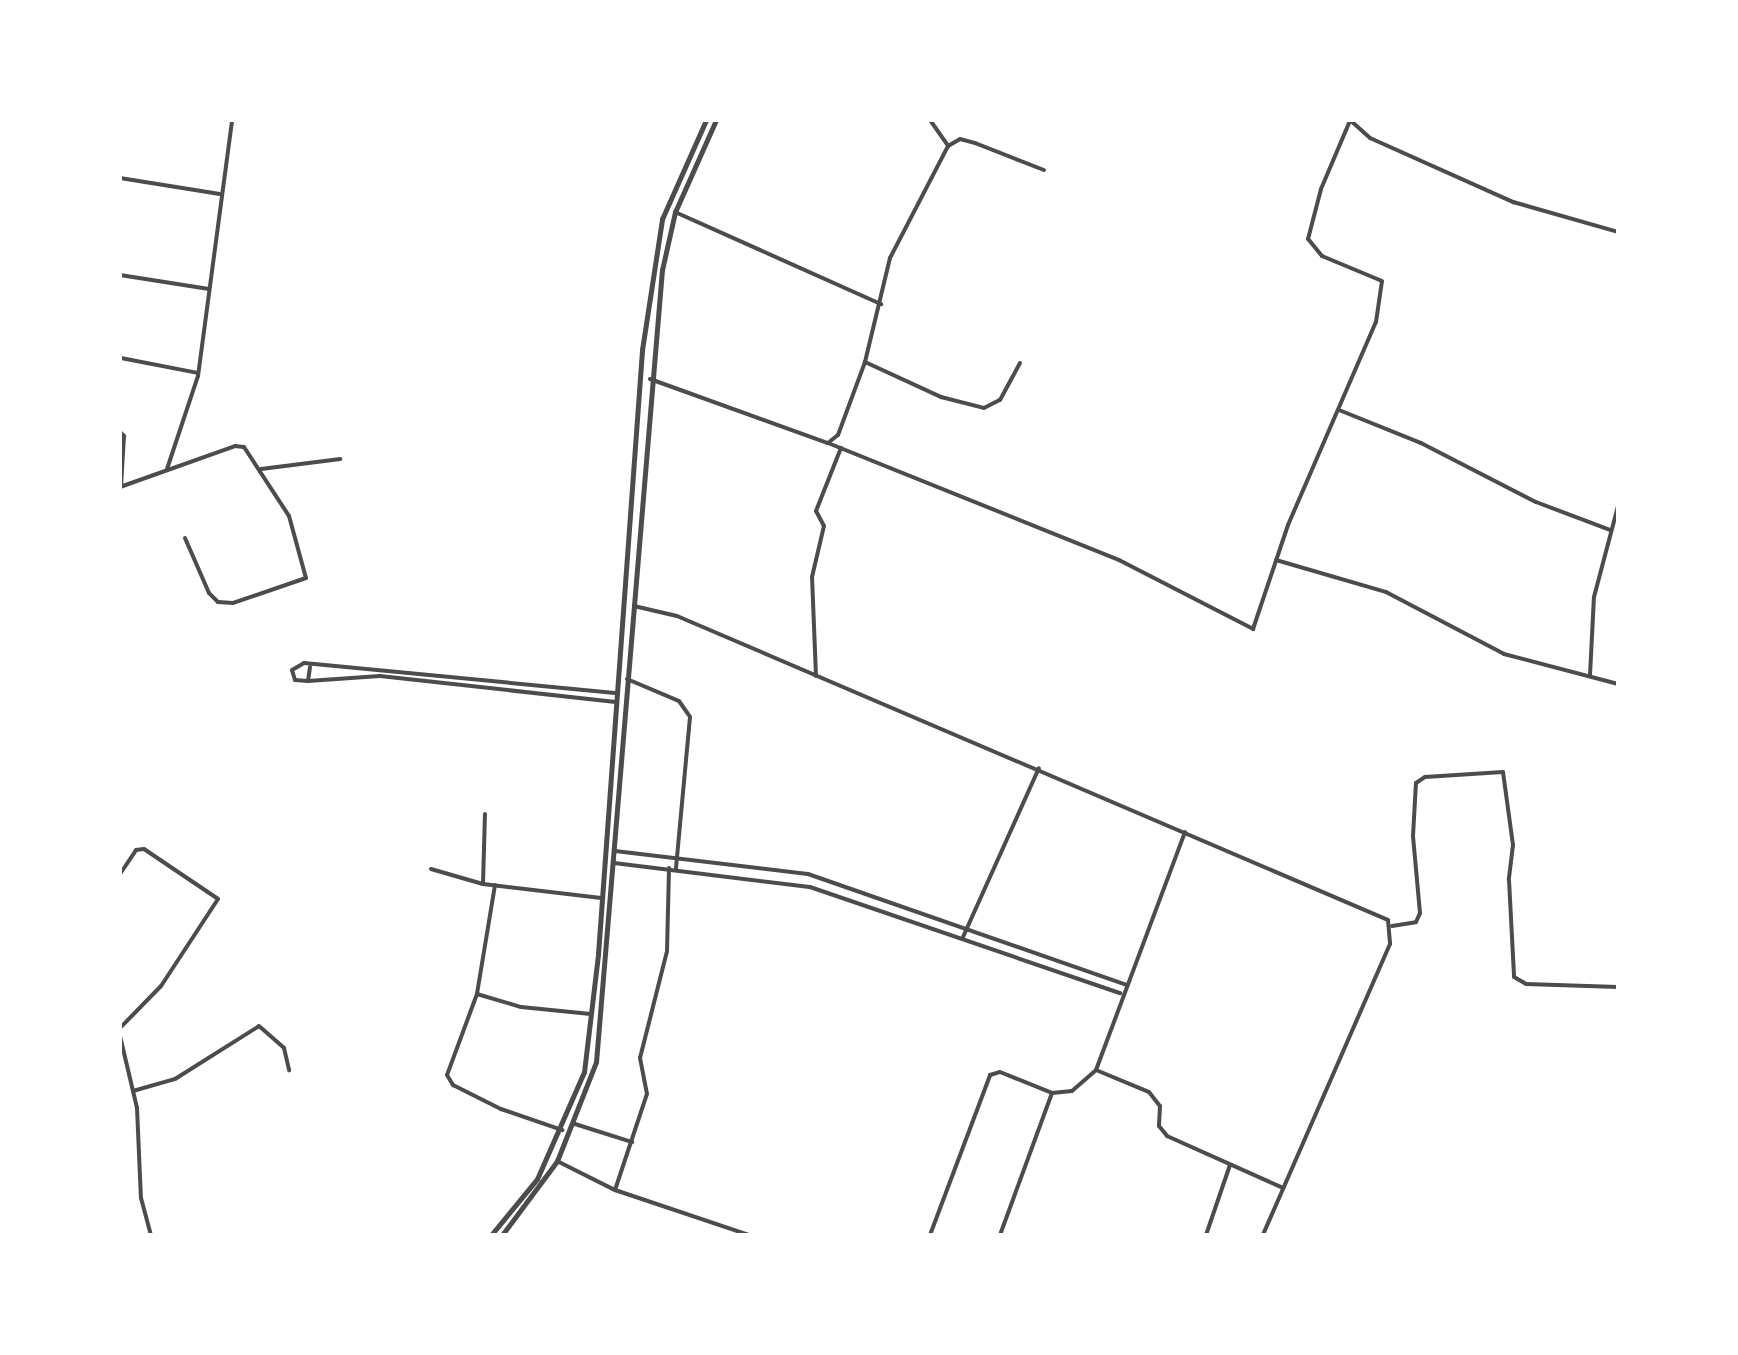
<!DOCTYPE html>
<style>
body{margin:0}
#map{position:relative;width:1738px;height:1355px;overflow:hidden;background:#fff;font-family:Mulish,sans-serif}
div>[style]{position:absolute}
.minor>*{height:4px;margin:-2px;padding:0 2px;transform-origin:2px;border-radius:2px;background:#4c4c4c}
.tertiary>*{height:5px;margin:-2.5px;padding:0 2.5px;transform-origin:2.5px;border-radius:2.5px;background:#4c4c4c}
span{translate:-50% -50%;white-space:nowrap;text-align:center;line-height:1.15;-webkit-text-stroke:6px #fff;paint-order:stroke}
.frame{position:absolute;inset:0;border:122px solid #fff;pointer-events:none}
</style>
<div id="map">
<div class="minor">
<div style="left:930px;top:120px;width:32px;rotate:55deg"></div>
<div style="left:1350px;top:120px;width:27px;rotate:42deg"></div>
<div style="left:1370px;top:138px;width:157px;rotate:24.1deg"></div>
<div style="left:1513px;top:202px;width:109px;rotate:15.9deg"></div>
<div style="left:120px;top:121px;width:1px;rotate:-90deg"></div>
<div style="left:120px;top:178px;width:101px;rotate:9.1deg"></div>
<div style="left:675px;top:212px;width:226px;rotate:24.1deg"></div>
<div style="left:120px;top:275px;width:90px;rotate:8.9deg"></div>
<div style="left:121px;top:358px;width:78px;rotate:11deg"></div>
<div style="left:865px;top:362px;width:84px;rotate:24.7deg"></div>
<div style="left:941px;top:397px;width:44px;rotate:14.3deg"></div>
<div style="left:984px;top:408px;width:18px;rotate:-27deg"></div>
<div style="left:1000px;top:400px;width:42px;rotate:-61.6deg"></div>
<div style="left:650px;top:379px;width:189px;rotate:19.8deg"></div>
<div style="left:828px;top:443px;width:314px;rotate:21.9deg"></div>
<div style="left:1119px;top:560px;width:151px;rotate:27.2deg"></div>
<div style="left:1253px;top:629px;width:110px;rotate:-71.4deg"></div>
<div style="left:1288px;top:525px;width:221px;rotate:-66.6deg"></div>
<div style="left:1376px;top:322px;width:41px;rotate:-81.7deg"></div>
<div style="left:1382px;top:281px;width:65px;rotate:-157.4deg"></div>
<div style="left:1322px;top:256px;width:22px;rotate:-129deg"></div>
<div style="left:1308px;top:239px;width:52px;rotate:-75.4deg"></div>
<div style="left:1321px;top:189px;width:72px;rotate:-67deg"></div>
<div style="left:1339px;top:410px;width:88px;rotate:21.9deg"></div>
<div style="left:1421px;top:443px;width:129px;rotate:27.2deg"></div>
<div style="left:1536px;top:502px;width:79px;rotate:20.7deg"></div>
<div style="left:120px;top:432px;width:6px;rotate:45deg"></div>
<div style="left:124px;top:436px;width:51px;rotate:93.4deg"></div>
<div style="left:828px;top:443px;width:13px;rotate:-39deg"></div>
<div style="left:838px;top:435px;width:78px;rotate:-69.7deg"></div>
<div style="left:865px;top:362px;width:107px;rotate:-76.5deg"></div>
<div style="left:890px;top:258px;width:126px;rotate:-62.6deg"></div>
<div style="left:948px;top:146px;width:14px;rotate:-30deg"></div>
<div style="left:960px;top:139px;width:16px;rotate:15deg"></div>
<div style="left:975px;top:143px;width:74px;rotate:21.4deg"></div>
<div style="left:167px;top:469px;width:98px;rotate:-71.6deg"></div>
<div style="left:198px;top:376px;width:258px;rotate:-82.4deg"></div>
<div style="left:261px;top:469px;width:80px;rotate:-7.2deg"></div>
<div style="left:120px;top:487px;width:122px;rotate:-19.6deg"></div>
<div style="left:235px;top:446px;width:9px;rotate:6deg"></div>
<div style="left:244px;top:447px;width:82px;rotate:56.9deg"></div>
<div style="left:289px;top:516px;width:64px;rotate:74.7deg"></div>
<div style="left:306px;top:578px;width:77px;rotate:161.1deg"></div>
<div style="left:233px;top:603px;width:15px;rotate:-176deg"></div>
<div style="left:218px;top:602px;width:13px;rotate:-135deg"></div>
<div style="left:209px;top:593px;width:60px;rotate:-113.6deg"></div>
<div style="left:1276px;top:560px;width:115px;rotate:16.2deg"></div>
<div style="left:1386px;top:592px;width:133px;rotate:27.7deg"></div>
<div style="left:1504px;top:654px;width:118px;rotate:14.7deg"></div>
<div style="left:634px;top:606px;width:44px;rotate:13.1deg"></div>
<div style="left:677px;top:616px;width:773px;rotate:23.15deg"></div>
<div style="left:1388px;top:920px;width:24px;rotate:85deg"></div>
<div style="left:1390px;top:944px;width:318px;rotate:113.6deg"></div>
<div style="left:310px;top:667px;width:14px;rotate:98deg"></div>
<div style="left:308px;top:681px;width:13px;rotate:-176deg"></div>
<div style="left:295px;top:680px;width:10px;rotate:-107deg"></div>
<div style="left:292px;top:670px;width:14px;rotate:-30deg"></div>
<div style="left:304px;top:663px;width:315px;rotate:5.5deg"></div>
<div style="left:1590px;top:675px;width:78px;rotate:-87.1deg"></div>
<div style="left:1594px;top:597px;width:94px;rotate:-75.2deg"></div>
<div style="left:816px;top:676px;width:99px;rotate:-92.3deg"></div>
<div style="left:812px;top:577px;width:52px;rotate:-76.8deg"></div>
<div style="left:824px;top:526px;width:17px;rotate:-118deg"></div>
<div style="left:816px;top:511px;width:68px;rotate:-68.4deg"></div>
<div style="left:627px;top:679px;width:56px;rotate:22.9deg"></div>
<div style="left:679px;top:701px;width:19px;rotate:55deg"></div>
<div style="left:690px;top:717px;width:152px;rotate:95.3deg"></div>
<div style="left:308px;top:681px;width:72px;rotate:-4deg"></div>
<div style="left:380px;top:676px;width:237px;rotate:6.3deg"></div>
<div style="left:615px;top:851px;width:194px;rotate:6.8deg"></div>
<div style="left:808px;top:874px;width:338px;rotate:19.2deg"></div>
<div style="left:614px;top:863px;width:197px;rotate:7deg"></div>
<div style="left:810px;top:887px;width:328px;rotate:18.9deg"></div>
<div style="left:431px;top:869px;width:54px;rotate:16.1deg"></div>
<div style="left:483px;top:884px;width:119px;rotate:6.8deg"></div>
<div style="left:120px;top:874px;width:29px;rotate:-56deg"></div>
<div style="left:136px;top:850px;width:8px;rotate:-7deg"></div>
<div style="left:144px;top:849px;width:89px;rotate:34deg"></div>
<div style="left:218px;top:899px;width:104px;rotate:123.2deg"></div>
<div style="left:161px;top:986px;width:59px;rotate:134.3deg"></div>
<div style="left:483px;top:884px;width:70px;rotate:-88.4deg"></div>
<div style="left:495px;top:885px;width:110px;rotate:99.4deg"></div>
<div style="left:477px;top:994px;width:86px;rotate:110.3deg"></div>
<div style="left:447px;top:1075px;width:12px;rotate:59deg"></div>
<div style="left:453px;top:1085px;width:54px;rotate:26.6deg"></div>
<div style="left:501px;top:1109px;width:65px;rotate:19deg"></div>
<div style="left:1392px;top:926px;width:24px;rotate:-9deg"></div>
<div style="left:1416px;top:922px;width:10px;rotate:-66deg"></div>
<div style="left:1420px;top:913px;width:77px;rotate:-95.2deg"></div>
<div style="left:1413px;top:836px;width:53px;rotate:-86.8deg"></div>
<div style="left:1416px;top:783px;width:11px;rotate:-34deg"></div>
<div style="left:1425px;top:777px;width:78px;rotate:-3.7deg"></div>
<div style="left:1503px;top:772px;width:74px;rotate:82.2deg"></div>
<div style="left:1513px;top:845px;width:35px;rotate:97deg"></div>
<div style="left:1509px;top:880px;width:97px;rotate:87deg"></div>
<div style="left:1514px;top:977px;width:14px;rotate:30deg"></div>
<div style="left:1526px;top:984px;width:92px;rotate:1.9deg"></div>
<div style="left:963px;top:937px;width:185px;rotate:-65.8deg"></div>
<div style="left:477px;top:994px;width:46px;rotate:16.5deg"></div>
<div style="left:521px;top:1007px;width:70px;rotate:5.7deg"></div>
<div style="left:120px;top:1036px;width:74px;rotate:76.7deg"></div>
<div style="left:137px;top:1108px;width:90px;rotate:87.5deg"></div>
<div style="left:141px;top:1198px;width:38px;rotate:75deg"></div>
<div style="left:1096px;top:1070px;width:57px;rotate:22.5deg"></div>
<div style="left:1149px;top:1092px;width:18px;rotate:52deg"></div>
<div style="left:1160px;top:1106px;width:20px;rotate:93deg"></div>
<div style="left:1159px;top:1126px;width:13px;rotate:51deg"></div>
<div style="left:1167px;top:1136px;width:127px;rotate:24.1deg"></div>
<div style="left:133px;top:1091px;width:44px;rotate:-15.9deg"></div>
<div style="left:175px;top:1079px;width:99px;rotate:-32.2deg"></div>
<div style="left:259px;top:1026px;width:33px;rotate:41deg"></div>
<div style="left:284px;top:1048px;width:23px;rotate:77deg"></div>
<div style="left:575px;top:1124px;width:60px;rotate:17.5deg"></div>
<div style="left:557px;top:1161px;width:65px;rotate:26.6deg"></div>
<div style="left:615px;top:1190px;width:141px;rotate:18.6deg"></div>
<div style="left:615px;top:1190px;width:101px;rotate:-71.6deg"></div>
<div style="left:647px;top:1094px;width:37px;rotate:-101deg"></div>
<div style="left:640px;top:1058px;width:110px;rotate:-75.8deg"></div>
<div style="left:667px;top:951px;width:83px;rotate:-88.6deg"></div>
<div style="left:930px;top:1235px;width:171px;rotate:-69.4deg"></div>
<div style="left:990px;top:1075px;width:10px;rotate:-17deg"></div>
<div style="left:1000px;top:1072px;width:56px;rotate:22deg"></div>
<div style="left:1052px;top:1093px;width:20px;rotate:-6deg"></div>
<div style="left:1072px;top:1091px;width:32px;rotate:-41deg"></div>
<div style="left:1096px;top:1070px;width:254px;rotate:-69.5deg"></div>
<div style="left:1000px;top:1235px;width:151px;rotate:-69.9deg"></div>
<div style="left:1206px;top:1235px;width:74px;rotate:-71.1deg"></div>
</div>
<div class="tertiary">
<div style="left:491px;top:1235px;width:72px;rotate:-50.6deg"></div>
<div style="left:537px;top:1179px;width:117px;rotate:-66.3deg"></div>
<div style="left:584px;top:1072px;width:119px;rotate:-83.2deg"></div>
<div style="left:598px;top:954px;width:606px;rotate:-85.83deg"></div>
<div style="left:642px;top:350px;width:133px;rotate:-81.3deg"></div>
<div style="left:662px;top:219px;width:108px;rotate:-66deg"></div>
<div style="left:502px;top:1235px;width:92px;rotate:-53.4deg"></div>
<div style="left:557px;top:1161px;width:106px;rotate:-68.5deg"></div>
<div style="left:596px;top:1062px;width:795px;rotate:-85.24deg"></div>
<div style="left:662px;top:270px;width:59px;rotate:-77.4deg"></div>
<div style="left:675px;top:212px;width:101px;rotate:-66deg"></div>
</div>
<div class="frame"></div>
</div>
